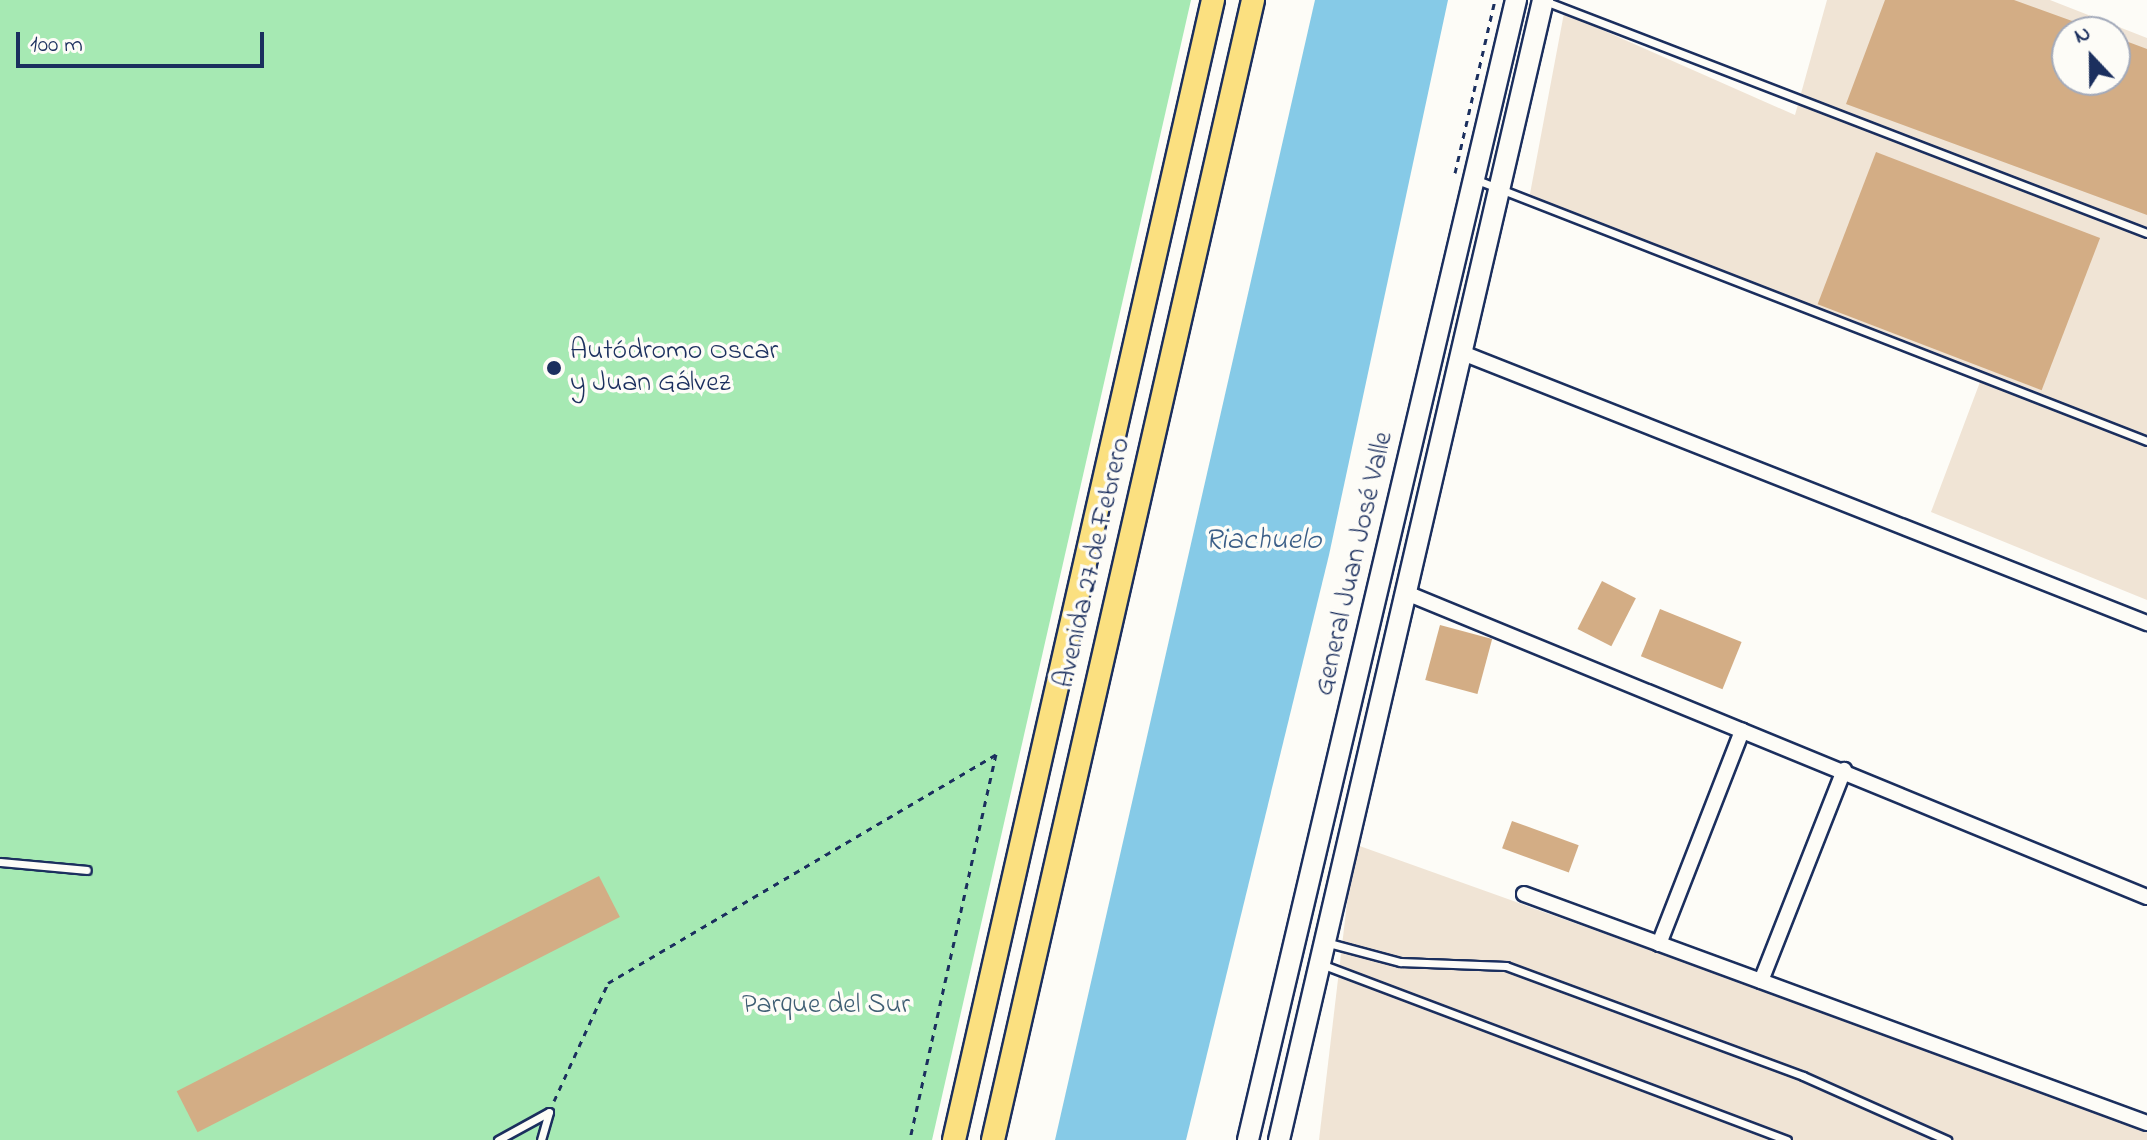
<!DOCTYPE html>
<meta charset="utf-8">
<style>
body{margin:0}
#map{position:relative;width:2147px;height:1140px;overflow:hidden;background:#fdfcf7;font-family:"Indie Flower",sans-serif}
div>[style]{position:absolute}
.built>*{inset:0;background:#f0e4d5}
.green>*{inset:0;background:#a6e9b3}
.water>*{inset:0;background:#86cae7}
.building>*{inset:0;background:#d3ad85;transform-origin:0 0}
.path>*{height:3px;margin-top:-1.5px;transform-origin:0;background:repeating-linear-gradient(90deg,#1b2f5e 0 6px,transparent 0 12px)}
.roads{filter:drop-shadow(2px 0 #1b2f5e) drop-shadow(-2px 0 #1b2f5e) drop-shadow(0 2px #1b2f5e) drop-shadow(0 -2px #1b2f5e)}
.service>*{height:7px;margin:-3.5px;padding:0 3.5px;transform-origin:3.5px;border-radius:3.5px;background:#fdfcf7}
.minor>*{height:14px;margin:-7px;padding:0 7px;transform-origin:7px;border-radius:7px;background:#fdfcf7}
.secondary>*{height:20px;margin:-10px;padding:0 10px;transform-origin:10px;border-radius:10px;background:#fdfcf7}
.primary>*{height:22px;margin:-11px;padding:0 11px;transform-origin:11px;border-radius:11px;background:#fbe080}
.dots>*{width:22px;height:22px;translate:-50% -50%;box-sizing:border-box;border:4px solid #fdfcf7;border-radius:50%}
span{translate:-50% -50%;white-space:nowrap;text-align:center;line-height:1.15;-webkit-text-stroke:7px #fdfcf7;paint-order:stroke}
.poi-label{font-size:28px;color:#1b2f5e}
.left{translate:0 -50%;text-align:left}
.street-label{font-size:28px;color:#1b2f5e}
.park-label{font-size:28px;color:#3e5e73}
.water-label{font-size:30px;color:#3b5e87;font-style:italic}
.north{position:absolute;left:2051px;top:16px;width:80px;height:80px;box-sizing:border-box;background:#fdfcf7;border:2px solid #a3aaba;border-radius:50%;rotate:338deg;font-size:22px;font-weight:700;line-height:32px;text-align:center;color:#1b2f5e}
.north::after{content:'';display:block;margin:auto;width:28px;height:36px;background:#1b2f5e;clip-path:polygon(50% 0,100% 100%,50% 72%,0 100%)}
.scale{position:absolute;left:16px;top:32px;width:248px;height:36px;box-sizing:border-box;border:4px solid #1b2f5e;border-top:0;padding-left:10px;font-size:24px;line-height:28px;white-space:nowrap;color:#1b2f5e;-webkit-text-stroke:6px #fdfcf7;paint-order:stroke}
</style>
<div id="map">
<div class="built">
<div style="clip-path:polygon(evenodd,1827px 0,2050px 0,2147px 38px,2147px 600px,1931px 512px,1980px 382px,1529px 199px,1564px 13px,1795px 115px,1827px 0,2067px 32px,2115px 32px,2115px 80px,2067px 80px,2067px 32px)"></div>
<div style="clip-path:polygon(1354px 844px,2147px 1128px,2147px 1140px,1319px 1140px)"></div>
</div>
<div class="green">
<div style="clip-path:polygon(0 0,1191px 0,932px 1140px,0 1140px)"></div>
</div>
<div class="water">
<div style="clip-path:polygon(1315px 0,1448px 0,1329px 555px,1186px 1140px,1055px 1140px)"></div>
</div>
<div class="building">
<div style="clip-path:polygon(1885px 0,2014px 0,2097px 30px,2067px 32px,2067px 80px,2115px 80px,2115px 37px,2147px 49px,2147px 215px,1846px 104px)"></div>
<div style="left:1876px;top:152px;width:240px;height:163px;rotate:21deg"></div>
<div style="left:1602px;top:581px;width:38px;height:54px;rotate:27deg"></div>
<div style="left:1660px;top:609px;width:88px;height:51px;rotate:22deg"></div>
<div style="left:1440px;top:625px;width:54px;height:57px;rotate:15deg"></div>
<div style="left:1512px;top:821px;width:71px;height:29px;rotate:20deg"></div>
<div style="left:599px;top:876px;width:46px;height:474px;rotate:63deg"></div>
</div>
<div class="path">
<div style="left:1455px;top:173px;width:178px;rotate:-77deg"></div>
<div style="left:554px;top:1101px;width:130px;rotate:-65.4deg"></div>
<div style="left:608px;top:983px;width:451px;rotate:-30.5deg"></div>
<div style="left:996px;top:754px;width:395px;rotate:102.6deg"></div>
</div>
<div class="roads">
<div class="service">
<div style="left:1545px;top:1px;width:645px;rotate:21.08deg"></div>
<div style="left:1477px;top:180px;width:719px;rotate:21.28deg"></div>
<div style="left:0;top:862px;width:87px;rotate:5.3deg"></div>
<div style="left:1325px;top:942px;width:78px;rotate:14.9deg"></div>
<div style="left:1400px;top:962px;width:106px;rotate:2.2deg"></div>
<div style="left:1506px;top:966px;width:317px;rotate:20.3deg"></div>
<div style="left:1803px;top:1076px;width:158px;rotate:24deg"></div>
<div style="left:1321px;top:964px;width:498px;rotate:20.7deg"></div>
<div style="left:498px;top:1140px;width:58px;rotate:-28.8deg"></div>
<div style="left:549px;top:1112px;width:29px;rotate:106deg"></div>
</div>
<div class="minor">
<div style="left:1460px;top:352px;width:739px;rotate:21.53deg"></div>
<div style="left:1404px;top:592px;width:803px;rotate:22.32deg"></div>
<div style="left:1524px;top:894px;width:664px;rotate:20.18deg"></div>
<div style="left:1659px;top:944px;width:229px;rotate:-68.7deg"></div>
<div style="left:1761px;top:981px;width:227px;rotate:-68.5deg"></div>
</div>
<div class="secondary">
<div style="left:1248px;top:1140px;width:1171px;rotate:-76.77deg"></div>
<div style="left:1279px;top:1140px;width:1170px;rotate:-76.96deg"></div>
</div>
<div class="primary">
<div style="left:954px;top:1140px;width:1169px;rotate:-77.2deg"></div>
<div style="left:993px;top:1140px;width:1169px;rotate:-77.15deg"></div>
</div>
</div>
<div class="dots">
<div style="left:554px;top:368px;background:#1b2f5e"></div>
</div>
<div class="poi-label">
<span class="left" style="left:570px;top:368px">Autódromo Oscar<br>y Juan Gálvez</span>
</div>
<div class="street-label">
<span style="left:1094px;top:563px;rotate:-77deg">Avenida 27 de Febrero</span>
<span style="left:1355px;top:564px;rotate:-77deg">General Juan José Valle</span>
</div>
<div class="park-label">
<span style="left:826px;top:1006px">Parque del Sur</span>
</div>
<div class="water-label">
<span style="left:1263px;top:541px">Riachuelo</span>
</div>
<div class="north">N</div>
<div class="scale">100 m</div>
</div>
